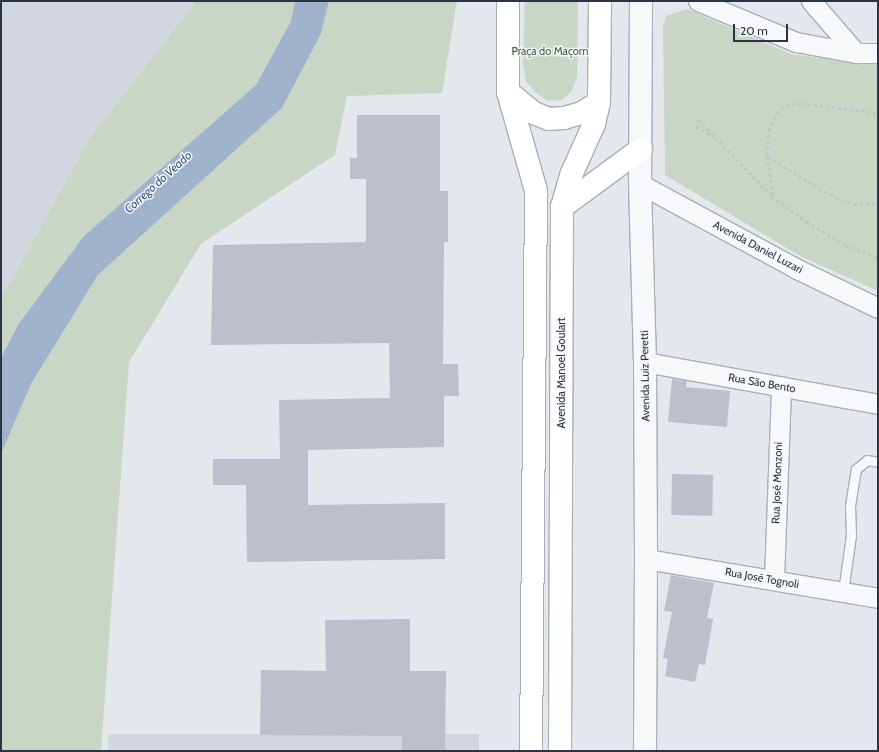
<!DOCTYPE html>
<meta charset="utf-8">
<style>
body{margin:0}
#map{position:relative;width:879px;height:752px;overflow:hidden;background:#e4e7ec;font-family:Cabin,sans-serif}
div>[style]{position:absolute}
.built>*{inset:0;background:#d2d6de;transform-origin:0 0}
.green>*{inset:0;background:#c9d6c5}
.water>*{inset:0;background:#9fb4cc}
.building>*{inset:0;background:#bbc0ca;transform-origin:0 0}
.path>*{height:2.5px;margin-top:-1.25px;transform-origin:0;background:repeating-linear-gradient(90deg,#c2c5cb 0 3px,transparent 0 6px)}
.roads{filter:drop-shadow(1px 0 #a9aeb7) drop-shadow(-1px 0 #a9aeb7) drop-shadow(0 1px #a9aeb7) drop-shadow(0 -1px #a9aeb7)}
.service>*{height:9px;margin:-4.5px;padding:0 4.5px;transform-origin:4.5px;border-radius:4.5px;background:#f7f8fa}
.minor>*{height:19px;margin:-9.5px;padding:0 9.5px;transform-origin:9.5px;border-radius:9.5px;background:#f7f8fa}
.tertiary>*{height:22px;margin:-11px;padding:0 11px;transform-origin:11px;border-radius:11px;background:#f7f8fa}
.secondary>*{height:22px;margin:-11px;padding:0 11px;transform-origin:11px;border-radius:11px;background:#fff}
span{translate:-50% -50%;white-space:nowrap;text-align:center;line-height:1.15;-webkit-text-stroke:3px #f4f6f9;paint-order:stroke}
.park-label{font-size:11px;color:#3f6138}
.street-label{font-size:11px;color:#2b3445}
.water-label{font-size:12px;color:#34527a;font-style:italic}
.frame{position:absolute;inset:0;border:2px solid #2b3445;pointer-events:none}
.scale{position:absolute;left:733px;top:24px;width:55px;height:18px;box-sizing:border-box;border:2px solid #2b3445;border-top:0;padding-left:5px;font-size:12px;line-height:14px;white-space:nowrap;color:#2b3445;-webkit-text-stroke:3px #f4f6f9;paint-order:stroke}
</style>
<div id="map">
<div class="built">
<div style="clip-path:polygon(1px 1px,196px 1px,89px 139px,1px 299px)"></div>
<div style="left:108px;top:734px;width:371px;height:17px"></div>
</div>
<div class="green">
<div style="clip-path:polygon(196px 1px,295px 1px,291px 21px,256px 85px,84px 236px,1px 358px,1px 299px,89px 139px)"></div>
<div style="clip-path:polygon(329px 1px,457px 1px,442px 93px,347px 96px,335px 155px,201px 244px,129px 362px,101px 751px,1px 751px,1px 454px,31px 384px,98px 275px,282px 108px,321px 34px)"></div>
<div style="clip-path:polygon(525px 1px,578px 1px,577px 77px,571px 92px,562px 100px,548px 101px,537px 94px,526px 82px,523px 63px)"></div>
<div style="clip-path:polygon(687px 9px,791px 54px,854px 63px,878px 62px,878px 291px,800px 256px,665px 175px,663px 26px,666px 16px)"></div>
</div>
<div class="water">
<div style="clip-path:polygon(295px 1px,329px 1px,321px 34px,282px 108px,98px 275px,31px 384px,1px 454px,1px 358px,18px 325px,84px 236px,256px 85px,291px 21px)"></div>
</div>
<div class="building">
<div style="clip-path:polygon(357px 115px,440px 115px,440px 191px,448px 191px,448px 242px,444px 242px,443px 364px,458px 364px,459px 396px,444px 396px,444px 447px,308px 450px,308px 505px,445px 503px,445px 559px,247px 562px,246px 485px,213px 485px,213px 459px,280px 459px,279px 400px,390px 398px,389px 343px,211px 345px,213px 245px,366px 242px,366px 179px,350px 179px,350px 158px,357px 158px)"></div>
<div style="clip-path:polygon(672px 379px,687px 381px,686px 387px,730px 391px,727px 427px,668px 422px)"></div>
<div style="left:672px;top:474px;width:41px;height:41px;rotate:1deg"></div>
<div style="clip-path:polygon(671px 575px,714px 583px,707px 618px,713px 619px,705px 665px,699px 664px,695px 682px,665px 676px,668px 659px,663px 658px,672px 612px,664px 611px)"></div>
<div style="clip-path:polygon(410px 619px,410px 671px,446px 671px,445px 751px,402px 751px,402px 736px,260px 735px,261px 670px,326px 671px,325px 620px)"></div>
</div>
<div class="path">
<div style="left:715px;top:137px;width:21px;rotate:-152deg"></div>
<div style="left:696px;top:127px;width:8px;rotate:-67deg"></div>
<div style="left:699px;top:120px;width:105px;rotate:46.2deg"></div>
<div style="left:772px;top:196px;width:44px;rotate:36.6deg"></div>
<div style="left:807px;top:222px;width:45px;rotate:30.5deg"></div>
<div style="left:846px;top:245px;width:34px;rotate:21deg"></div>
<div style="left:768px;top:157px;width:79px;rotate:31.1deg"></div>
<div style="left:836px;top:198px;width:19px;rotate:18deg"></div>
<div style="left:854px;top:204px;width:24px;rotate:-2deg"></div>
<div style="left:772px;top:195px;width:39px;rotate:-97deg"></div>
<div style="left:767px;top:156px;width:26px;rotate:-86deg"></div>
<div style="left:769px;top:130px;width:19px;rotate:-65deg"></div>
<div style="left:777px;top:113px;width:12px;rotate:-42deg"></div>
<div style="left:786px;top:105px;width:16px;rotate:-7deg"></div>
<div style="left:802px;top:103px;width:77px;rotate:7.5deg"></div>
</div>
<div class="roads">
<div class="service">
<div style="left:843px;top:592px;width:58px;rotate:-82deg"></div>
<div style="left:851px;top:535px;width:29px;rotate:-92deg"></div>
<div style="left:850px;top:506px;width:37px;rotate:-81deg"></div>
<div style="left:856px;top:469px;width:14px;rotate:-39deg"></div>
<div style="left:867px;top:460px;width:11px;rotate:10deg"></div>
</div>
<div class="minor">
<div style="left:698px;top:1px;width:106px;rotate:22.7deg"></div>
<div style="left:796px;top:42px;width:61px;rotate:10.4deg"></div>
<div style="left:856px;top:53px;width:22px"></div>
<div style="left:811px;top:1px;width:69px;rotate:49.1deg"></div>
<div style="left:640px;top:184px;width:179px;rotate:28.4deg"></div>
<div style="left:797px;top:269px;width:90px;rotate:25.7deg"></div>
<div style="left:645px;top:362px;width:237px;rotate:10.2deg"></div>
<div style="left:646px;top:559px;width:235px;rotate:9.5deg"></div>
<div style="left:774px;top:580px;width:194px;rotate:-87.9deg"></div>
</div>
<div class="tertiary">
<div style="left:641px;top:1px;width:183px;rotate:90.3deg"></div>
<div style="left:640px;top:184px;width:178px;rotate:88.4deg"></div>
<div style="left:645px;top:362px;width:197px;rotate:89.7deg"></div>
<div style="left:646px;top:559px;width:192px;rotate:90.3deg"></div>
</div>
<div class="secondary">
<div style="left:508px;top:1px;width:91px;rotate:90deg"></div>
<div style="left:508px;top:92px;width:103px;rotate:74.2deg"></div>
<div style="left:536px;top:191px;width:560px;rotate:90.51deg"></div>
<div style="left:508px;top:92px;width:33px;rotate:39deg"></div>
<div style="left:534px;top:113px;width:16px;rotate:22deg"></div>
<div style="left:549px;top:119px;width:15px;rotate:-4deg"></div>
<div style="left:564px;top:118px;width:19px;rotate:-16deg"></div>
<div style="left:582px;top:113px;width:20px;rotate:-33deg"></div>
<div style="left:562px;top:207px;width:98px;rotate:-36.3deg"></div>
<div style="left:560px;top:751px;width:544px;rotate:-89.79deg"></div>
<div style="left:562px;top:207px;width:35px;rotate:-74deg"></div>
<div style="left:572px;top:173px;width:54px;rotate:-65.8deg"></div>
<div style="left:594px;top:124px;width:23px;rotate:-77deg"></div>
<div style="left:599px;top:102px;width:101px;rotate:-89.4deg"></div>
</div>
</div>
<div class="park-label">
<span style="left:550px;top:51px">Praça do Maçom</span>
</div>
<div class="street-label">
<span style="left:758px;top:247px;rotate:28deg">Avenida Daniel Luzari</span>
<span style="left:561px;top:373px;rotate:-90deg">Avenida Manoel Goulart</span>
<span style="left:645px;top:376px;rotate:-91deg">Avenida Luiz Peretti</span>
<span style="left:762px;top:383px;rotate:10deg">Rua São Bento</span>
<span style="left:777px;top:483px;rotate:-88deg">Rua José Monzoni</span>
<span style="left:762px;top:578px;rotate:10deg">Rua José Tognoli</span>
</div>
<div class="water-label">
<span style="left:158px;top:182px;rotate:-42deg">Corrego do Veado</span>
</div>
<div class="frame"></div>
<div class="scale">20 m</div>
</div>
